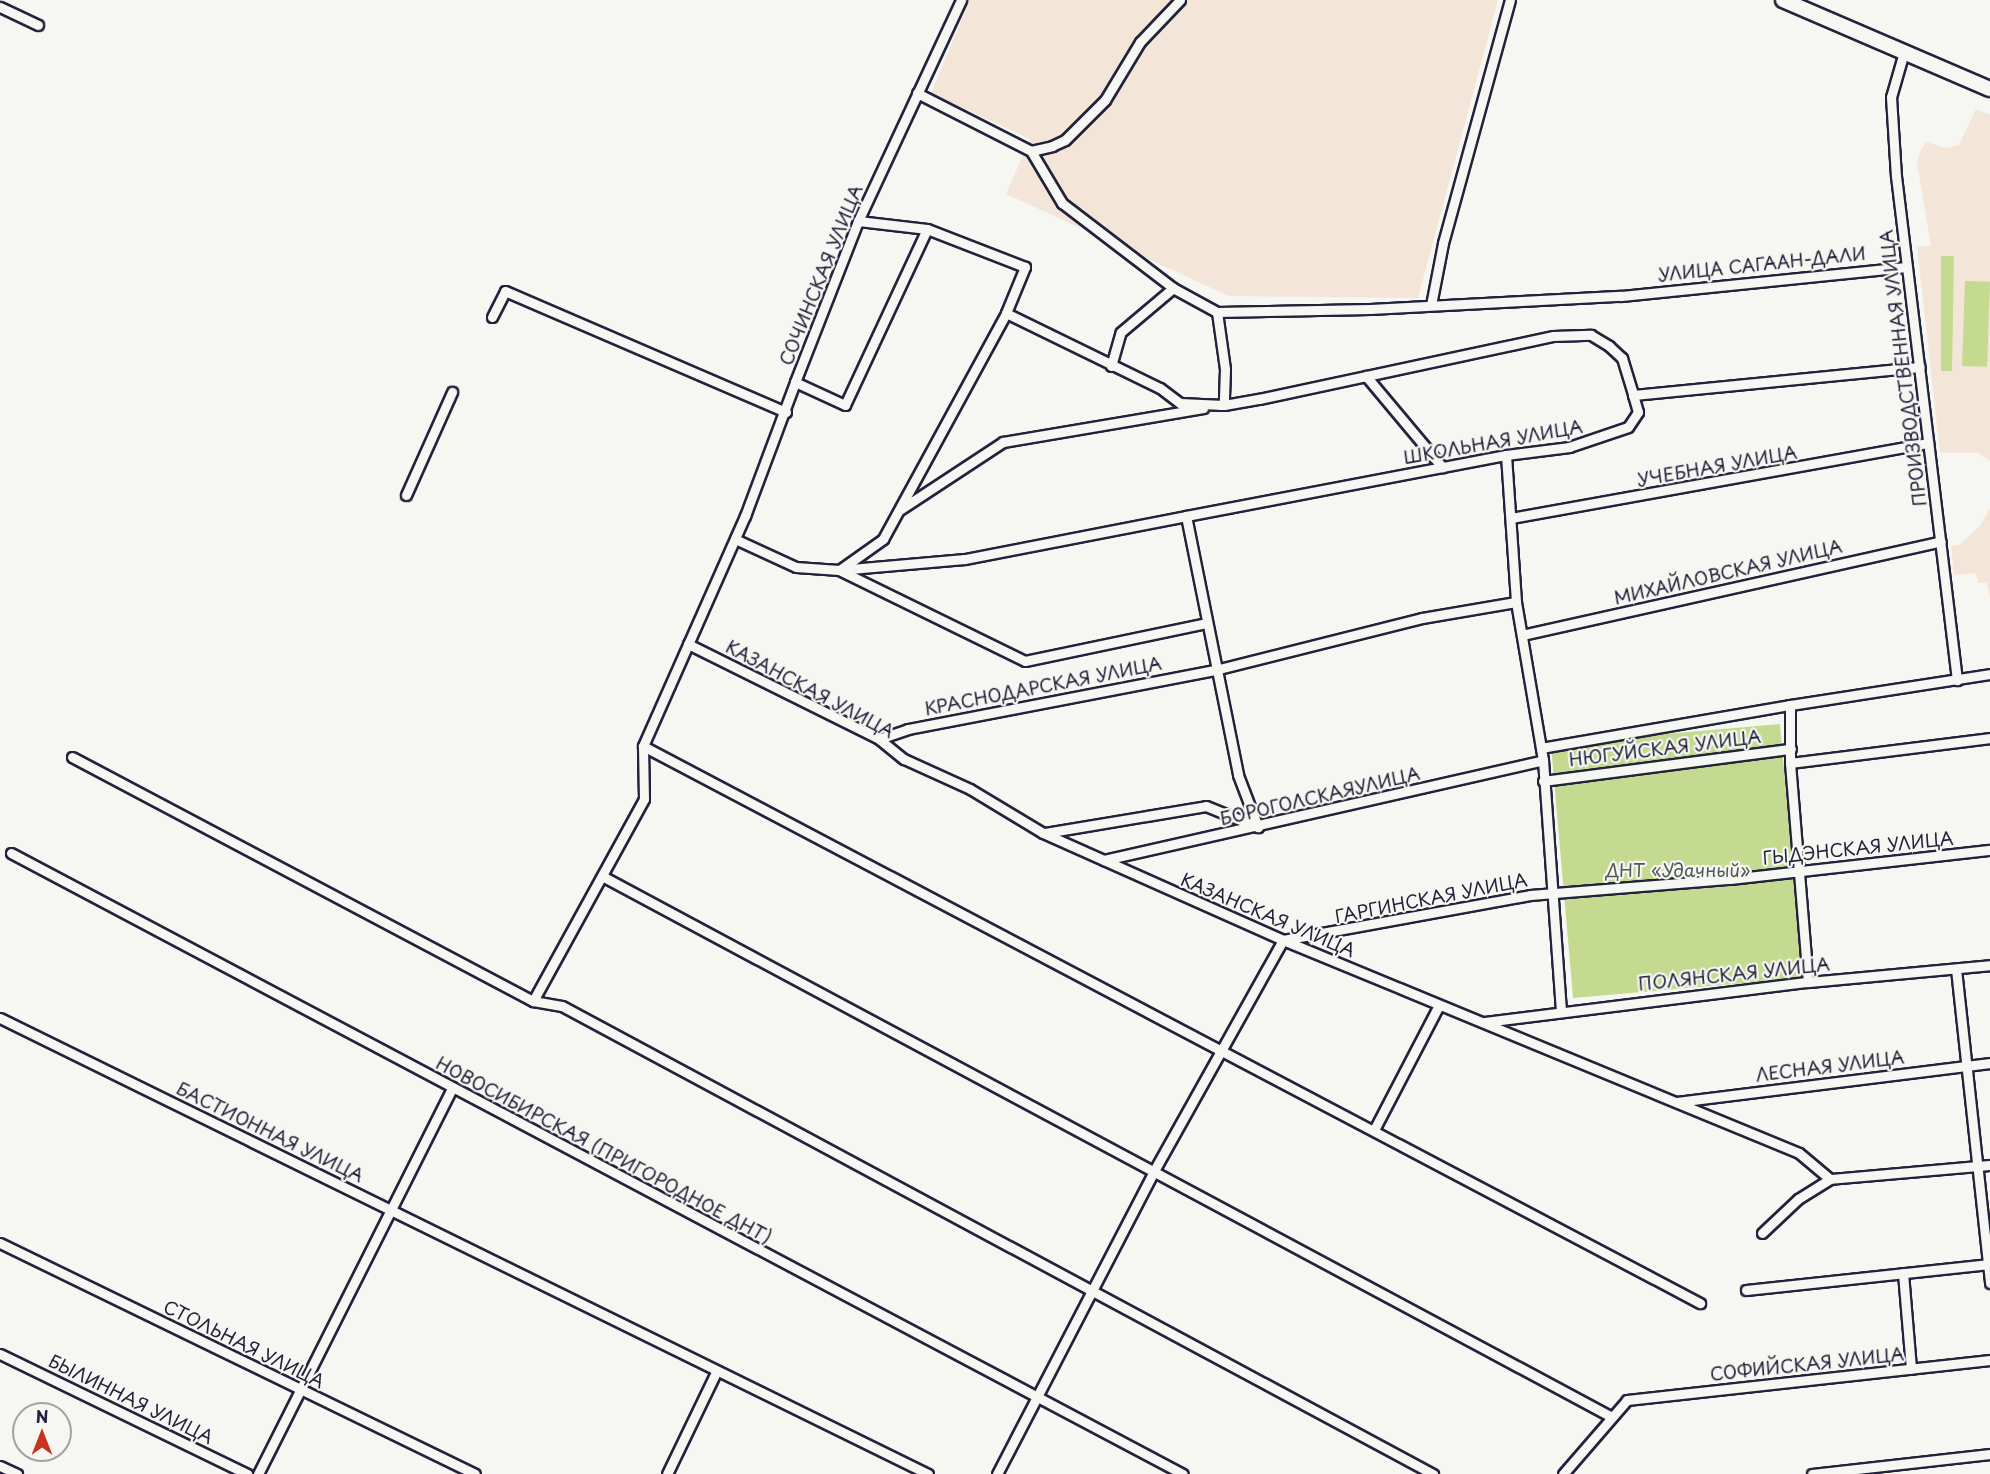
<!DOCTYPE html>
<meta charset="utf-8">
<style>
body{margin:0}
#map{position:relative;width:1990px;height:1474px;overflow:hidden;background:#f6f6f2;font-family:"Playpen Sans",sans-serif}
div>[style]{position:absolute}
.built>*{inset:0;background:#f4e5d9}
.green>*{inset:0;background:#c3da90;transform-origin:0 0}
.roads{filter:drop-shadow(2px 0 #22223b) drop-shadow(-2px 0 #22223b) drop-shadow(0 2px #22223b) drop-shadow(0 -2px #22223b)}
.minor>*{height:9px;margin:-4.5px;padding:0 4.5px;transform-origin:4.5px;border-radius:4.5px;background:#f6f6f2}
.secondary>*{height:14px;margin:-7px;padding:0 7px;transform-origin:7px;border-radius:7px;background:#f6f6f2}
span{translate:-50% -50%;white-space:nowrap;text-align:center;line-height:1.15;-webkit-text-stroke:4.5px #f6f6f2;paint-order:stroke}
.street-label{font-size:18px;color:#22223b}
.park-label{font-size:18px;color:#525954}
.north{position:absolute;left:12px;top:1402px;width:60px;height:60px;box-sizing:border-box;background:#f6f6f2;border:2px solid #a1a1a9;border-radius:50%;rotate:0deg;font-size:16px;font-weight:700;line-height:24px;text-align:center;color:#22223b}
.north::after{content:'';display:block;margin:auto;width:21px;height:27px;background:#c8321e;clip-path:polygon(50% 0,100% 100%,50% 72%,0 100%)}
</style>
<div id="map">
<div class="built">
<div style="clip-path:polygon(970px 0,1498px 0,1418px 298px,1229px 296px,1006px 194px,1030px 139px,931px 93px)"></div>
<div style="clip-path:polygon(1976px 109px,1990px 115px,1990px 461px,1979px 453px,1940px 453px,1917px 247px,1931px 246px,1917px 163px,1920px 152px,1926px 142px,1946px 148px,1959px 145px)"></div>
<div style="clip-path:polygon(1990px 508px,1990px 598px,1987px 583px,1979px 583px,1975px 573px,1954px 575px,1951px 546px,1959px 545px,1980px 526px)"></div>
</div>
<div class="green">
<div style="clip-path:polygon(1941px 256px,1954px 256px,1952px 371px,1941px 371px)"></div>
<div style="left:1965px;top:281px;width:25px;height:85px;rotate:2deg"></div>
<div style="left:1780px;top:724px;width:255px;height:230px;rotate:85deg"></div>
</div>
<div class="roads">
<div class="minor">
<div style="left:0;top:7px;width:42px;rotate:25.3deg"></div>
<div style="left:1904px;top:52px;width:47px;rotate:106.1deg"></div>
<div style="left:1891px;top:97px;width:79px;rotate:86.4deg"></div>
<div style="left:1896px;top:176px;width:508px;rotate:83.1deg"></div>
<div style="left:917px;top:93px;width:128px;rotate:27deg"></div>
<div style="left:1031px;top:151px;width:22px;rotate:-13deg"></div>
<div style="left:1052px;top:146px;width:14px;rotate:-25deg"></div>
<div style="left:1065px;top:140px;width:57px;rotate:-45deg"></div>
<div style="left:1105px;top:100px;width:68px;rotate:-58.9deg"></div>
<div style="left:1140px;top:42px;width:58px;rotate:-46.4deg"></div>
<div style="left:1031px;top:151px;width:61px;rotate:59.2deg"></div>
<div style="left:1062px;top:203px;width:140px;rotate:37.4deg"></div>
<div style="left:1173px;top:288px;width:50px;rotate:28.6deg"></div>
<div style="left:1217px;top:312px;width:153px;rotate:-1.1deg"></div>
<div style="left:1370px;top:309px;width:251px;rotate:-3deg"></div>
<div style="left:1621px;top:296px;width:287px;rotate:-5.8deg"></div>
<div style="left:927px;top:229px;width:194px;rotate:115deg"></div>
<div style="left:845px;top:405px;width:55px;rotate:-155.3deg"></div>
<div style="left:795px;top:382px;width:173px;rotate:-68.6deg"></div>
<div style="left:858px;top:221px;width:244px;rotate:-65deg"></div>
<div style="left:1431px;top:305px;width:63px;rotate:-79deg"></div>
<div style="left:1443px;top:243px;width:252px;rotate:-74.6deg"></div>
<div style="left:1217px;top:312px;width:58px;rotate:82deg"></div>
<div style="left:1225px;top:369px;width:36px;rotate:92deg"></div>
<div style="left:1224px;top:405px;width:4px;rotate:180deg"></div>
<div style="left:1006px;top:313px;width:171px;rotate:26deg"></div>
<div style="left:1160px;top:388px;width:25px;rotate:37deg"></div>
<div style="left:1180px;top:403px;width:44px;rotate:2.6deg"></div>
<div style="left:1224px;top:405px;width:36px;rotate:-10deg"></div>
<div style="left:1259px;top:399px;width:301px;rotate:-12.1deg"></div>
<div style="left:1553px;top:336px;width:38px;rotate:-2deg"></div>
<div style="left:1591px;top:335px;width:21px;rotate:31deg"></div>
<div style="left:1609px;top:346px;width:18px;rotate:43deg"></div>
<div style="left:1622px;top:358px;width:39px;rotate:73deg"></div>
<div style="left:492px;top:317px;width:29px;rotate:-63deg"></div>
<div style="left:505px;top:291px;width:306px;rotate:23.3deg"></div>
<div style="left:1111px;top:366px;width:35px;rotate:-74deg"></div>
<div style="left:1121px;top:332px;width:68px;rotate:-40.2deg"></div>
<div style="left:1366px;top:376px;width:119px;rotate:50.1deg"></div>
<div style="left:1506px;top:455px;width:147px;rotate:86.1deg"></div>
<div style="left:1516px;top:602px;width:160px;rotate:80.3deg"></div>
<div style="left:1543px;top:760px;width:252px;rotate:85.9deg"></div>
<div style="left:406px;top:495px;width:113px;rotate:-65.9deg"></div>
<div style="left:901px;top:509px;width:122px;rotate:-33.3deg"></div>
<div style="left:1003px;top:442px;width:203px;rotate:-9.6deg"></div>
<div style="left:1186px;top:516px;width:326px;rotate:-10.8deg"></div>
<div style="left:1506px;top:455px;width:64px;rotate:-7.2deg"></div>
<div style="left:1569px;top:447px;width:62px;rotate:-18.7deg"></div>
<div style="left:1628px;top:427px;width:18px;rotate:-56deg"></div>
<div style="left:1638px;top:412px;width:18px;rotate:-106deg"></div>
<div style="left:1633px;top:395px;width:288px;rotate:-5.6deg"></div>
<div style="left:1511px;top:518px;width:424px;rotate:-10.2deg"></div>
<div style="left:735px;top:539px;width:67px;rotate:24.7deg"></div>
<div style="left:796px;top:567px;width:43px;rotate:4deg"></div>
<div style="left:839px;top:570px;width:207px;rotate:26.1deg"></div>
<div style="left:1025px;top:661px;width:186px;rotate:-11.8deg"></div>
<div style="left:841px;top:569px;width:52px;rotate:-35.5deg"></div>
<div style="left:883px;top:539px;width:257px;rotate:-61.4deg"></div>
<div style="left:1006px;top:313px;width:50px;rotate:-67.6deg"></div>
<div style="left:1025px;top:267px;width:105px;rotate:-158.8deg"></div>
<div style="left:927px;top:229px;width:69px;rotate:-173.4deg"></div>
<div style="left:839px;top:570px;width:126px;rotate:-5deg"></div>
<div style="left:965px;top:559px;width:225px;rotate:-11deg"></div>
<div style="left:1186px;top:516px;width:264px;rotate:78.6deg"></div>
<div style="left:1238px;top:775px;width:56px;rotate:69deg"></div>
<div style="left:1522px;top:635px;width:429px;rotate:-12.6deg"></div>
<div style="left:688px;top:644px;width:213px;rotate:26.4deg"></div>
<div style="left:879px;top:739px;width:32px;rotate:39deg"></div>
<div style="left:904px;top:759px;width:72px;rotate:24.4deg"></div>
<div style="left:970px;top:789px;width:85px;rotate:31.1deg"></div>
<div style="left:1043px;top:833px;width:263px;rotate:24deg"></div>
<div style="left:1283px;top:940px;width:558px;rotate:22.43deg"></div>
<div style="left:1799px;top:1153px;width:40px;rotate:40deg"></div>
<div style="left:879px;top:739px;width:31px;rotate:-19deg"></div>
<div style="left:908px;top:729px;width:313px;rotate:-10.9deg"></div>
<div style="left:1215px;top:670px;width:213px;rotate:-14.1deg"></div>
<div style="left:1422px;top:618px;width:95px;rotate:-9.7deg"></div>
<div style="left:643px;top:746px;width:1195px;rotate:27.79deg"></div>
<div style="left:1541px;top:748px;width:253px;rotate:-9.8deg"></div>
<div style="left:72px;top:757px;width:522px;rotate:27.89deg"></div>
<div style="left:533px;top:1001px;width:29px;rotate:10deg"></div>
<div style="left:562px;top:1006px;width:989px;rotate:28.25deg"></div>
<div style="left:1790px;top:763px;width:202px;rotate:-7.1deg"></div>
<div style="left:1543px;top:781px;width:250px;rotate:-7.4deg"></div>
<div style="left:1045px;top:833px;width:163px;rotate:-9.5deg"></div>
<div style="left:1206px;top:806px;width:56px;rotate:22deg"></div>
<div style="left:11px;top:853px;width:1326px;rotate:27.92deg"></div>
<div style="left:1104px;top:860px;width:450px;rotate:-12.8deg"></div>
<div style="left:602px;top:876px;width:1144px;rotate:28.18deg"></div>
<div style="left:1956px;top:969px;width:316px;rotate:83.8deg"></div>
<div style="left:1808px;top:982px;width:220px;rotate:-94.7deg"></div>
<div style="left:1790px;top:763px;width:58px;rotate:-90deg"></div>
<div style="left:1790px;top:705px;width:202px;rotate:-8.8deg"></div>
<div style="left:533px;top:1001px;width:230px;rotate:-61.2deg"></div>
<div style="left:644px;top:799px;width:53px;rotate:-91.1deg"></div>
<div style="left:643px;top:746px;width:252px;rotate:-66.1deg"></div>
<div style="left:745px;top:516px;width:143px;rotate:-69.5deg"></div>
<div style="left:0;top:1018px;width:1034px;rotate:26.17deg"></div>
<div style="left:1485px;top:1022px;width:325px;rotate:-7.1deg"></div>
<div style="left:1808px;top:982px;width:183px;rotate:-5.3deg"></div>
<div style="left:1677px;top:1102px;width:315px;rotate:-7.1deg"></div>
<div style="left:1374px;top:1130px;width:141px;rotate:-62.5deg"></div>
<div style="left:1762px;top:1233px;width:50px;rotate:-43.4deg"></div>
<div style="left:1798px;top:1199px;width:38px;rotate:-32deg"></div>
<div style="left:1830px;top:1179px;width:161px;rotate:-5deg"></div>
<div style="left:0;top:1243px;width:528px;rotate:25.93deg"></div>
<div style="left:1903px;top:1273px;width:96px;rotate:85.2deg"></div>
<div style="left:1746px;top:1290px;width:245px;rotate:-6.1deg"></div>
<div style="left:0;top:1354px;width:275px;rotate:25.9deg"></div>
<div style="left:0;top:1466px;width:19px;rotate:25deg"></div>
<div style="left:258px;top:1474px;width:431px;rotate:-63.3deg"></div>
<div style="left:667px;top:1474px;width:113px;rotate:-64.3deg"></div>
<div style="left:997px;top:1474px;width:343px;rotate:-62.6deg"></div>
<div style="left:1155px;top:1169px;width:262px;rotate:-60.8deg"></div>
<div style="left:1283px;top:940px;width:251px;rotate:-10.3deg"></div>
<div style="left:1530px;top:895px;width:201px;rotate:-4.6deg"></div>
<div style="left:1730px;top:879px;width:262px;rotate:-6.4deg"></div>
<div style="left:1563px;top:1474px;width:98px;rotate:-49.1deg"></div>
<div style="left:1627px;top:1400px;width:365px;rotate:-6.3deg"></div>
<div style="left:1812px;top:1474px;width:179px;rotate:-6.4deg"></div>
</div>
<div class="secondary">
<div style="left:1783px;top:0;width:225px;rotate:23.3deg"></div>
</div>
</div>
<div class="street-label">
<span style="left:1762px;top:264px;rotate:-6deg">УЛИЦА САГААН-ДАЛИ</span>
<span style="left:821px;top:275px;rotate:-68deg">СОЧИНСКАЯ УЛИЦА</span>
<span style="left:1903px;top:368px;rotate:-97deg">ПРОИЗВОДСТВЕННАЯ УЛИЦА</span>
<span style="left:1493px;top:442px;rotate:-10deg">ШКОЛЬНАЯ УЛИЦА</span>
<span style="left:1717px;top:466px;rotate:-10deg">УЧЕБНАЯ УЛИЦА</span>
<span style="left:1728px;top:572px;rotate:-13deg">МИХАЙЛОВСКАЯ УЛИЦА</span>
<span style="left:1043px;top:686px;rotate:-11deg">КРАСНОДАРСКАЯ УЛИЦА</span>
<span style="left:810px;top:689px;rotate:28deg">КАЗАНСКАЯ УЛИЦА</span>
<span style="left:1665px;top:748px;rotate:-7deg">НЮГУЙСКАЯ УЛИЦА</span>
<span style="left:1320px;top:796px;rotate:-13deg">БОРОГОЛСКАЯУЛИЦА</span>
<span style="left:1858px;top:848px;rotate:-6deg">ГЫДЭНСКАЯ УЛИЦА</span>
<span style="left:1431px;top:898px;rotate:-11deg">ГАРГИНСКАЯ УЛИЦА</span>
<span style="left:1268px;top:915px;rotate:23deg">КАЗАНСКАЯ УЛИЦА</span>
<span style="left:1734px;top:974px;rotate:-6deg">ПОЛЯНСКАЯ УЛИЦА</span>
<span style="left:1830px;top:1066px;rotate:-7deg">ЛЕСНАЯ УЛИЦА</span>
<span style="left:270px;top:1132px;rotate:26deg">БАСТИОННАЯ УЛИЦА</span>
<span style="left:604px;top:1150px;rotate:28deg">НОВОСИБИРСКАЯ (ПРИГОРОДНОЕ ДНТ)</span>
<span style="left:244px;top:1344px;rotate:26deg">СТОЛЬНАЯ УЛИЦА</span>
<span style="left:1807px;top:1364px;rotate:-6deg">СОФИЙСКАЯ УЛИЦА</span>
<span style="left:131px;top:1399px;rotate:26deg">БЫЛИННАЯ УЛИЦА</span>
</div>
<div class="park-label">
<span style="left:1678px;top:870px">ДНТ «Удачный»</span>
</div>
<div class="north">N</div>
</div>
